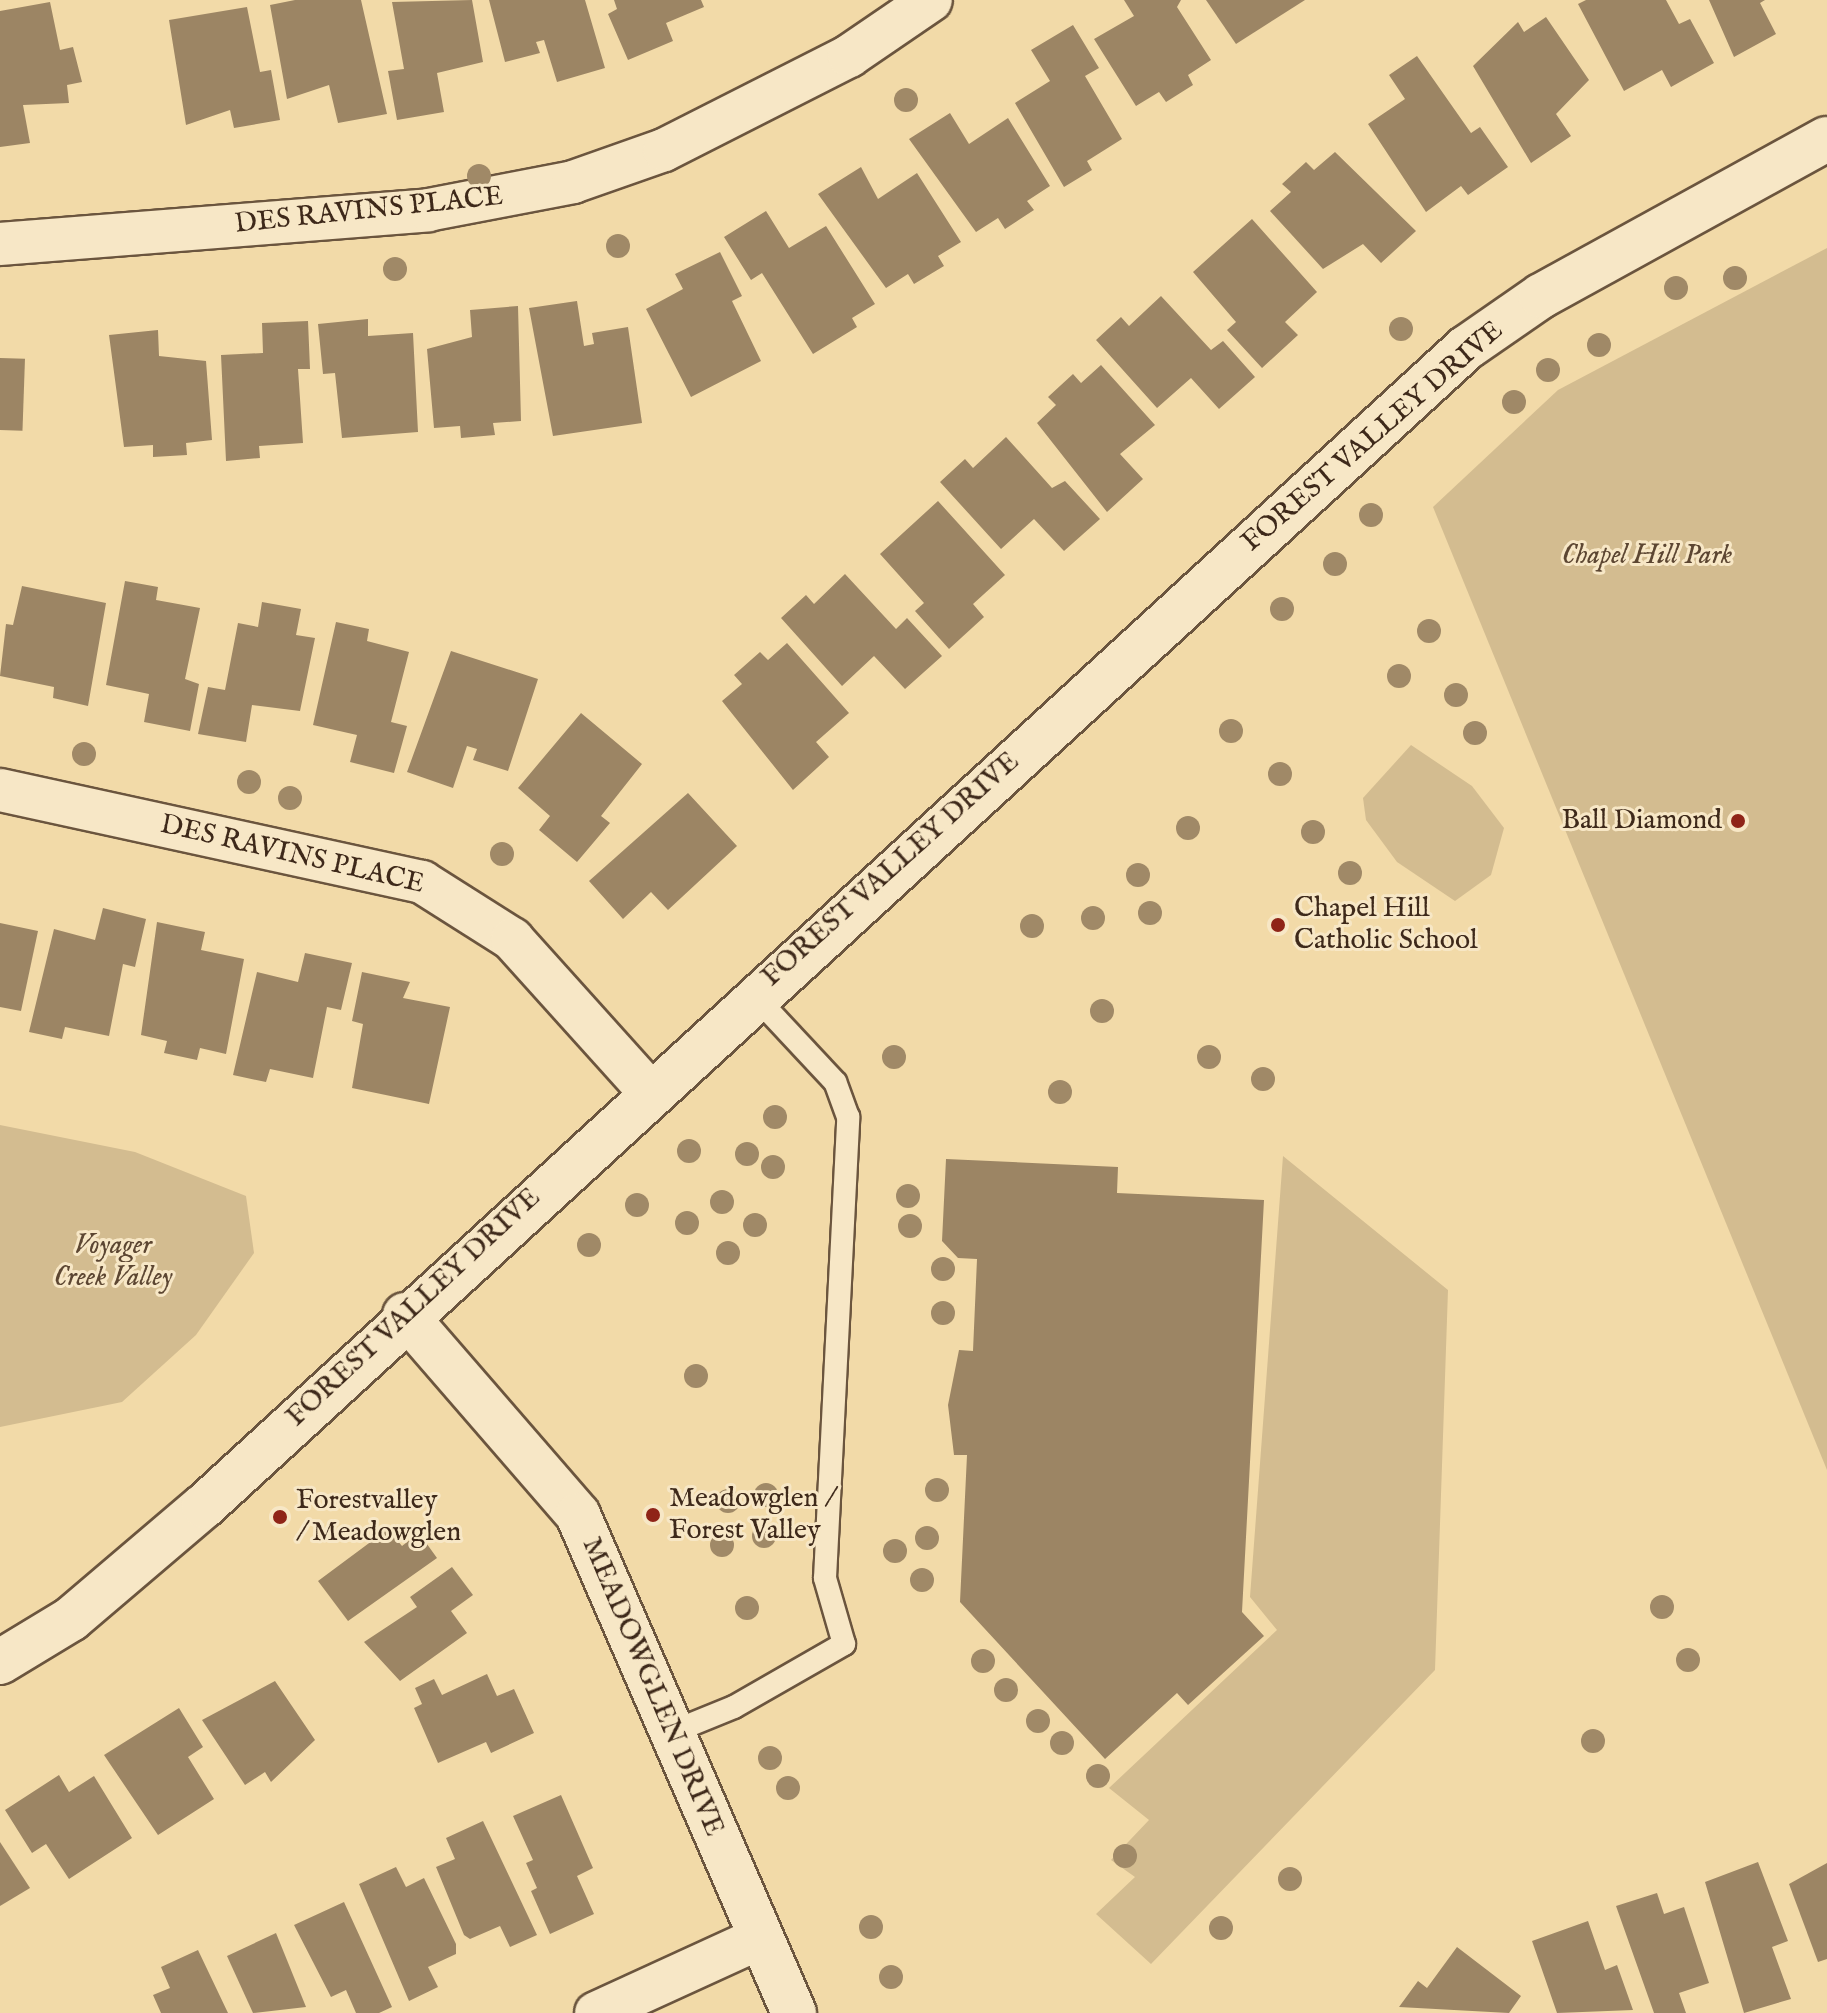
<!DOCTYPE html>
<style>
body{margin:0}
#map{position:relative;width:1827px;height:2013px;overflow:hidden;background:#f2daa8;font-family:"IM FELL English",serif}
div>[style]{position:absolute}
.green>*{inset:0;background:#d3bc90}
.building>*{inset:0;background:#9c8564;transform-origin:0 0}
.roads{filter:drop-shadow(2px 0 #6b553e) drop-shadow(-2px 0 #6b553e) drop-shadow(0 2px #6b553e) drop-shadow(0 -2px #6b553e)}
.lane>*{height:22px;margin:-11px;padding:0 11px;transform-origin:11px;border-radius:11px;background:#f7e7c6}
.street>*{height:42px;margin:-21px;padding:0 21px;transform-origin:21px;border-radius:21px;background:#f7e7c6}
.secondary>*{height:44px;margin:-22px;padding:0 22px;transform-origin:22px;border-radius:22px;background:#f7e7c6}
.trees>*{width:24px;height:24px;margin:-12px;border-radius:50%;background:#a08967}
.dots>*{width:22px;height:22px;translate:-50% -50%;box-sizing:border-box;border:4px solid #f7e7c6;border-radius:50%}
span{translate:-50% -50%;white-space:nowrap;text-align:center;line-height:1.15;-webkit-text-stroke:6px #f7e7c6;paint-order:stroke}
.street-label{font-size:28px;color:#3e291a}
.park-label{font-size:28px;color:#5c4632;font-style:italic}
.poi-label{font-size:28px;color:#3e291a}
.right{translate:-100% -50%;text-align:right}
.left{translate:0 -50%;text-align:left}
</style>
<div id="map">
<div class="green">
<div style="clip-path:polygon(1827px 248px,1827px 1470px,1433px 507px,1558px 390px)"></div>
<div style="clip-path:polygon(1411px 745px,1472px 786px,1504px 828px,1491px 875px,1455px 901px,1397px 862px,1366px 820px,1363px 798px)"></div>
<div style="clip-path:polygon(0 1125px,135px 1152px,246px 1196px,254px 1253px,196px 1335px,122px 1402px,0 1427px)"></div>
<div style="clip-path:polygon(1283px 1156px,1448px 1290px,1435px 1670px,1151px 1964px,1096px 1914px,1135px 1877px,1111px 1860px,1149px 1820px,1109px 1788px,1277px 1630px,1250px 1597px)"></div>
</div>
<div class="building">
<div style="clip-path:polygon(295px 0,361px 0,387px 114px,338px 123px,329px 85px,287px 99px,270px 5px)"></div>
<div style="clip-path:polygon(472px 0,483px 62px,437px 73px,444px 112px,397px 120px,388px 71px,404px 69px,392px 2px)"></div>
<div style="clip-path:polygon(489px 0,585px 0,605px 68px,557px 82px,544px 40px,536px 42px,540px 53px,505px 62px)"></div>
<div style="clip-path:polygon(614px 0,701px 0,704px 7px,666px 23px,673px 41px,628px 60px,608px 14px,617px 9px)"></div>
<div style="clip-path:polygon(1124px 0,1181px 0,1177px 7px,1211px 60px,1188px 75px,1193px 85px,1166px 102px,1159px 92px,1136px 106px,1094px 39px,1134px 16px)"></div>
<div style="clip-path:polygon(1206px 0,1305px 0,1236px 44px)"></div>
<div style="clip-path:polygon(1586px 0,1666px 0,1679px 24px,1690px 19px,1714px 63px,1671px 87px,1662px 70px,1624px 91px,1578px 4px)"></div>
<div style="clip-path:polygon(1709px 0,1765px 0,1760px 3px,1776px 34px,1734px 57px)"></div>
<div style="clip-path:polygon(50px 2px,60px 50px,73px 47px,82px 82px,67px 85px,69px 103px,23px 105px,30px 143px,0 147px,0 11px)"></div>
<div style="clip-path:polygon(247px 7px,260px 72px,271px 70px,280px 120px,234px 128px,230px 110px,186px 125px,169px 20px)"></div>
<div style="clip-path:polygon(1546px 17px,1589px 80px,1556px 114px,1571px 136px,1531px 163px,1473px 66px,1518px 22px,1524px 32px)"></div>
<div style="clip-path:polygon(1073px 25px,1099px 68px,1085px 76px,1122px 139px,1087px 161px,1092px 170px,1064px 187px,1015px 103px,1050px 81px,1031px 50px)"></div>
<div style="clip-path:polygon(1417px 56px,1471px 133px,1480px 127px,1508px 167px,1468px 195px,1461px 186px,1426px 212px,1368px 124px,1405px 99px,1389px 75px)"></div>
<div style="clip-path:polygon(950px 113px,969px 144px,1008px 118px,1050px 186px,1027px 201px,1034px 210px,1005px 229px,998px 218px,976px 232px,909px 139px)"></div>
<div style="clip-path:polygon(1335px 152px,1416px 231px,1381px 263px,1363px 244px,1323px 269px,1270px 211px,1291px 192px,1282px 184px,1306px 162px,1314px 170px)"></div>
<div style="clip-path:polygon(861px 167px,878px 199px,917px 173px,961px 242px,938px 256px,944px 266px,914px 284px,908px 274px,886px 288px,818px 194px)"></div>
<div style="clip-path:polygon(766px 211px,789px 248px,826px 226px,875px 304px,852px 318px,857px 327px,813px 354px,762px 273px,751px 280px,724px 237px)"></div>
<div style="clip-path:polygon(1252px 219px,1317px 292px,1285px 322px,1298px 335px,1262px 368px,1227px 330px,1236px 322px,1193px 272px)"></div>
<div style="clip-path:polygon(720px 252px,742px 296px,732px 301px,761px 361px,691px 397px,646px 309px,683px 289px,675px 274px)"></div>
<div style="clip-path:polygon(1161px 296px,1211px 350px,1223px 341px,1255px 377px,1219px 409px,1191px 378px,1157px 408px,1096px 340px,1121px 317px,1129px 326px)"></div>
<div style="clip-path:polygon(577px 301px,584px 346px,594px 344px,592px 333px,628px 327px,642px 423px,553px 436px,529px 308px)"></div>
<div style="clip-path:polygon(518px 306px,521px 421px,493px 423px,495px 435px,461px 438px,460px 426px,434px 428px,427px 349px,472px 337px,470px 310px)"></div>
<div style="clip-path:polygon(368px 319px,368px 336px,413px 333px,418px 432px,342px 438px,335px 373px,323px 374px,318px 324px)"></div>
<div style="clip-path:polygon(308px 321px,310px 369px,298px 369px,303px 443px,259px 446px,260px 458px,226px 461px,221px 355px,263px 353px,262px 323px)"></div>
<div style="clip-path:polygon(158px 330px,159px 356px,206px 361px,212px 440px,186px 443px,187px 455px,153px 457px,153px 445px,124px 447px,109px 335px)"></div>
<div style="left:0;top:358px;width:25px;height:72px;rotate:2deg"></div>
<div style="clip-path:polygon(1101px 365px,1155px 425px,1120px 454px,1143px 479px,1107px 512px,1037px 423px,1056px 405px,1048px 397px,1073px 374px,1081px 383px)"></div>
<div style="clip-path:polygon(1006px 437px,1052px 488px,1065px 481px,1100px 519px,1064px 551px,1034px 519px,1001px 549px,940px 482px,965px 459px,973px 468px)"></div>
<div style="clip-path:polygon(938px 501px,1005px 575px,973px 604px,984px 617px,949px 649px,915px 611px,924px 603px,880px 554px)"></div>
<div style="clip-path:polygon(845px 574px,896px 629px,907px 618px,942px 656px,905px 689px,874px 656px,842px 686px,781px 618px,806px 595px,814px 604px)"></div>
<div style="clip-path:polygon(125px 581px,158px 587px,156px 600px,200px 608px,185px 679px,199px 684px,190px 731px,144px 722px,149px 694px,106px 685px)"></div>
<div style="clip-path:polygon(22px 586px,106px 603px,88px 706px,53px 698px,54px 687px,0 676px,6px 624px,13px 625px)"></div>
<div style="clip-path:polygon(262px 602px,301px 609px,296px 635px,315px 638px,300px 711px,252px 705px,246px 742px,198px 734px,208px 687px,225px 690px,238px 623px,258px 627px)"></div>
<div style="clip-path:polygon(336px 622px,369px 629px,367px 641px,409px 652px,391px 722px,407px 726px,394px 773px,350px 762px,357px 735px,313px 725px)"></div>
<div style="clip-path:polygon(787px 643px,849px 713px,816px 742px,829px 757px,793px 790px,722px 701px,742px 684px,734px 675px,760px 652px,768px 660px)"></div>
<div style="clip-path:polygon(451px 651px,538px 679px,508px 771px,473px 760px,477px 749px,467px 746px,453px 788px,407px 772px)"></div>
<div style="clip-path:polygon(581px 713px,642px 764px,601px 816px,610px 823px,577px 862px,539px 830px,550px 816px,518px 788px)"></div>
<div style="clip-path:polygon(688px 793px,737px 846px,668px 910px,651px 892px,623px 919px,589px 881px)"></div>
<div style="clip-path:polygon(103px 908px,146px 919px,135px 967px,123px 964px,109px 1036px,65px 1027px,62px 1039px,29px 1032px,54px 929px,95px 940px)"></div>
<div style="clip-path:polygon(157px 922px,205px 932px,201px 950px,244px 959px,226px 1054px,200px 1048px,197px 1060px,164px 1053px,167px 1041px,141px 1035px)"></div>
<div style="clip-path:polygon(0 923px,38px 931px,21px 1011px,0 1007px)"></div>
<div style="clip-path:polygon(305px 953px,352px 963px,341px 1010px,327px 1007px,313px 1078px,270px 1069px,266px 1082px,233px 1075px,257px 972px,298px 982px)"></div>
<div style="clip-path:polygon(362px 972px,410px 982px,403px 998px,450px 1007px,429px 1104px,352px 1088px,363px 1024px,352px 1021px)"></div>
<div style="clip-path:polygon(946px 1159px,1118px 1167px,1117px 1193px,1264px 1200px,1242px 1612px,1264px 1636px,1188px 1705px,1177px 1693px,1105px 1759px,960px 1602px,967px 1455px,954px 1455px,948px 1405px,959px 1350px,973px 1351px,977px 1259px,958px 1258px,942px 1241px)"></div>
<div style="clip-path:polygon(388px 1529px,402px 1546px,419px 1533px,437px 1558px,348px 1621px,318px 1581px)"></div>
<div style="clip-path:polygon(452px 1567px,473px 1595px,451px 1611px,467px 1633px,400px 1681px,364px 1642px,417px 1607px,410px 1597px)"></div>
<div style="clip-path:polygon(487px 1674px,497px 1696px,514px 1689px,534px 1733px,491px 1753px,486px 1742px,438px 1763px,414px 1708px,422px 1704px,415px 1688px,434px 1679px,442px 1695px)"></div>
<div style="clip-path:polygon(275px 1681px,315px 1740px,271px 1782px,265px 1772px,245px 1785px,202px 1720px)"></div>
<div style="clip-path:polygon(179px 1708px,203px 1747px,188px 1757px,214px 1799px,158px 1835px,104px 1755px)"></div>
<div style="clip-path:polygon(59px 1775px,69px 1792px,94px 1776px,132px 1838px,69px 1879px,46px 1844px,32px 1853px,5px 1810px)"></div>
<div style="clip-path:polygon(561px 1795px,593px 1868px,577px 1876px,594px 1914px,550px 1934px,531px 1891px,537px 1888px,526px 1863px,533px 1860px,513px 1816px)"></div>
<div style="clip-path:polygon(483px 1821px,537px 1935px,510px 1947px,500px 1926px,470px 1939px,464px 1935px,436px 1867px,455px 1859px,446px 1838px)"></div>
<div style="clip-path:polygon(0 1842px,30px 1888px,0 1906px)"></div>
<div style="clip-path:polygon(1758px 1862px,1788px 1941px,1772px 1947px,1791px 1999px,1744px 2013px,1705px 1882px)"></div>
<div style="clip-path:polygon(1827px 1863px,1827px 1959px,1818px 1962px,1789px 1884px)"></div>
<div style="clip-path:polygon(396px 1867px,406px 1887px,424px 1878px,456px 1944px,456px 1954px,428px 1967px,438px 1987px,409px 2001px,359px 1884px)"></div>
<div style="clip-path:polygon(1657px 1893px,1664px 1914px,1684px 1907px,1709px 1983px,1679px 1993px,1686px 2013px,1654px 2013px,1616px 1906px)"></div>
<div style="clip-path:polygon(344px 1902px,392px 2007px,379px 2013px,356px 2013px,346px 1990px,331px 1997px,294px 1925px)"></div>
<div style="clip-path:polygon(1588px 1921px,1605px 1970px,1617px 1965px,1633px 2010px,1557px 2013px,1532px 1941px)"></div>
<div style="clip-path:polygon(276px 1933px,306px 2007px,253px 2013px,227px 1956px)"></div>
<div style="clip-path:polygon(1457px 1947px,1521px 1996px,1509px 2013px,1399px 2007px,1418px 1981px,1427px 1988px)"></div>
<div style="clip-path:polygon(198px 1950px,228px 2013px,161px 2013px,153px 1995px,170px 1988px,161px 1967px)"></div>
</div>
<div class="roads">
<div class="lane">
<div style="left:670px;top:1733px;width:69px;rotate:-22.1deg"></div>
<div style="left:734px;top:1707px;width:127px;rotate:-29.8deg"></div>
<div style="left:844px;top:1644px;width:69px;rotate:-106.1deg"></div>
<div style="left:825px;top:1578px;width:462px;rotate:-87.1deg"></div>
<div style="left:848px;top:1117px;width:37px;rotate:-110deg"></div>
<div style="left:835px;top:1082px;width:119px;rotate:-133deg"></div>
</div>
<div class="street">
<div style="left:0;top:244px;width:429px;rotate:-4.5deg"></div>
<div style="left:428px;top:210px;width:148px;rotate:-10.9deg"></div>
<div style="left:573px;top:182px;width:96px;rotate:-19.4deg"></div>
<div style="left:664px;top:150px;width:208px;rotate:-26.9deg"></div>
<div style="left:849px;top:56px;width:99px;rotate:-34.3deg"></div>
<div style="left:0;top:790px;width:432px;rotate:12.3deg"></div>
<div style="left:422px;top:882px;width:107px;rotate:32.3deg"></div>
<div style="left:512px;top:939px;width:205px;rotate:48deg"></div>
<div style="left:596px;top:2013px;width:180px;rotate:-24.6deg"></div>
</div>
<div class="secondary">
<div style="left:405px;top:1315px;width:264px;rotate:49.1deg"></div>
<div style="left:578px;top:1515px;width:543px;rotate:66.55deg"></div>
<div style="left:0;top:1662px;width:83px;rotate:-31.2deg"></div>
<div style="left:71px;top:1619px;width:175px;rotate:-40.4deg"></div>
<div style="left:204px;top:1506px;width:1713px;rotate:-42.54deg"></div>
<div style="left:1466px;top:348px;width:91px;rotate:-34.7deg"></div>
<div style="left:1541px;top:296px;width:326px;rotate:-28.8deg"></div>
</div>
</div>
<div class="trees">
<div style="left:906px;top:100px"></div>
<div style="left:479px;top:176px"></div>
<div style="left:618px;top:246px"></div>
<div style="left:395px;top:269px"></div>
<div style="left:1735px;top:278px"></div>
<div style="left:1676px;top:288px"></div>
<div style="left:1401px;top:329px"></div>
<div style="left:1599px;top:345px"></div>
<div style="left:1548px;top:370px"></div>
<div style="left:1514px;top:402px"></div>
<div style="left:1371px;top:515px"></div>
<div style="left:1335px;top:564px"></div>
<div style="left:1282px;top:609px"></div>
<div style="left:1429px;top:631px"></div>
<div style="left:1399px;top:676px"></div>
<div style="left:1456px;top:695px"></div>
<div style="left:1231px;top:731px"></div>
<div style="left:1475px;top:733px"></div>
<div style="left:84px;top:754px"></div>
<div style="left:1280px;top:774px"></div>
<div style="left:249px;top:782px"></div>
<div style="left:290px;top:798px"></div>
<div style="left:1188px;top:828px"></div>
<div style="left:1313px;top:832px"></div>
<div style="left:502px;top:854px"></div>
<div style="left:1350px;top:873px"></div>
<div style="left:1138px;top:875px"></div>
<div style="left:1150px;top:913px"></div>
<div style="left:1093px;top:918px"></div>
<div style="left:1032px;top:926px"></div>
<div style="left:1102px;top:1011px"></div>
<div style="left:894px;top:1057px"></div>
<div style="left:1209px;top:1057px"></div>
<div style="left:1263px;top:1079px"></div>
<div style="left:1060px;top:1092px"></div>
<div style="left:775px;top:1117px"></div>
<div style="left:689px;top:1151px"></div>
<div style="left:747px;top:1154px"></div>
<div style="left:773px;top:1167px"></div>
<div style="left:908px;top:1196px"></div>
<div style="left:722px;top:1202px"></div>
<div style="left:637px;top:1205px"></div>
<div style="left:687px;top:1223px"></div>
<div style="left:755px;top:1225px"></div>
<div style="left:910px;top:1226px"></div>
<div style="left:589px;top:1245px"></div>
<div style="left:728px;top:1253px"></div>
<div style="left:943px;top:1269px"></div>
<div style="left:943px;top:1313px"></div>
<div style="left:696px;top:1376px"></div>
<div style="left:937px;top:1490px"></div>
<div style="left:766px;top:1495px"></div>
<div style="left:728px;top:1501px"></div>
<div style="left:764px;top:1536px"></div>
<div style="left:927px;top:1538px"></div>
<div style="left:722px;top:1545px"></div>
<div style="left:895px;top:1551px"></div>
<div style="left:922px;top:1580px"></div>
<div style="left:1662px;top:1607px"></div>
<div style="left:747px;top:1608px"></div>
<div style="left:1688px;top:1660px"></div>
<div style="left:983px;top:1661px"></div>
<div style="left:1006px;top:1690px"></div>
<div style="left:1038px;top:1721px"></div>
<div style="left:1593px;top:1741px"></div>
<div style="left:1062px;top:1743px"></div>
<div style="left:770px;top:1758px"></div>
<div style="left:1098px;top:1776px"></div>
<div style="left:788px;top:1788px"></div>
<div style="left:1125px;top:1856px"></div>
<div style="left:1290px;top:1879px"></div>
<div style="left:871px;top:1927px"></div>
<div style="left:1221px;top:1928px"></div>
<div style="left:891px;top:1977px"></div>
</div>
<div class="dots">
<div style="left:1738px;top:821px;background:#8f2418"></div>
<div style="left:1278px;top:925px;background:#8f2418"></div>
<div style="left:653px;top:1515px;background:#8f2418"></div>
<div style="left:280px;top:1517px;background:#8f2418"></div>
</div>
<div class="street-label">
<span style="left:369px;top:211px;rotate:-6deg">DES RAVINS PLACE</span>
<span style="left:1373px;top:437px;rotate:-41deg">FOREST VALLEY DRIVE</span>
<span style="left:292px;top:855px;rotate:13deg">DES RAVINS PLACE</span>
<span style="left:891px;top:870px;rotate:-42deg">FOREST VALLEY DRIVE</span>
<span style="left:414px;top:1308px;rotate:-43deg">FOREST VALLEY DRIVE</span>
<span style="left:652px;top:1687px;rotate:67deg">MEADOWGLEN DRIVE</span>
</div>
<div class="park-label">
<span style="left:1647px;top:556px">Chapel Hill Park</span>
<span style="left:113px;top:1262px">Voyager<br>Creek Valley</span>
</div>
<div class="poi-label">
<span class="right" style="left:1722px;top:821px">Ball Diamond</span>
<span class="left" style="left:1294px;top:925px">Chapel Hill<br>Catholic School</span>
<span class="left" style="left:669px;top:1515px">Meadowglen /<br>Forest Valley</span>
<span class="left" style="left:296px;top:1517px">Forestvalley<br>/ Meadowglen</span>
</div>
</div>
